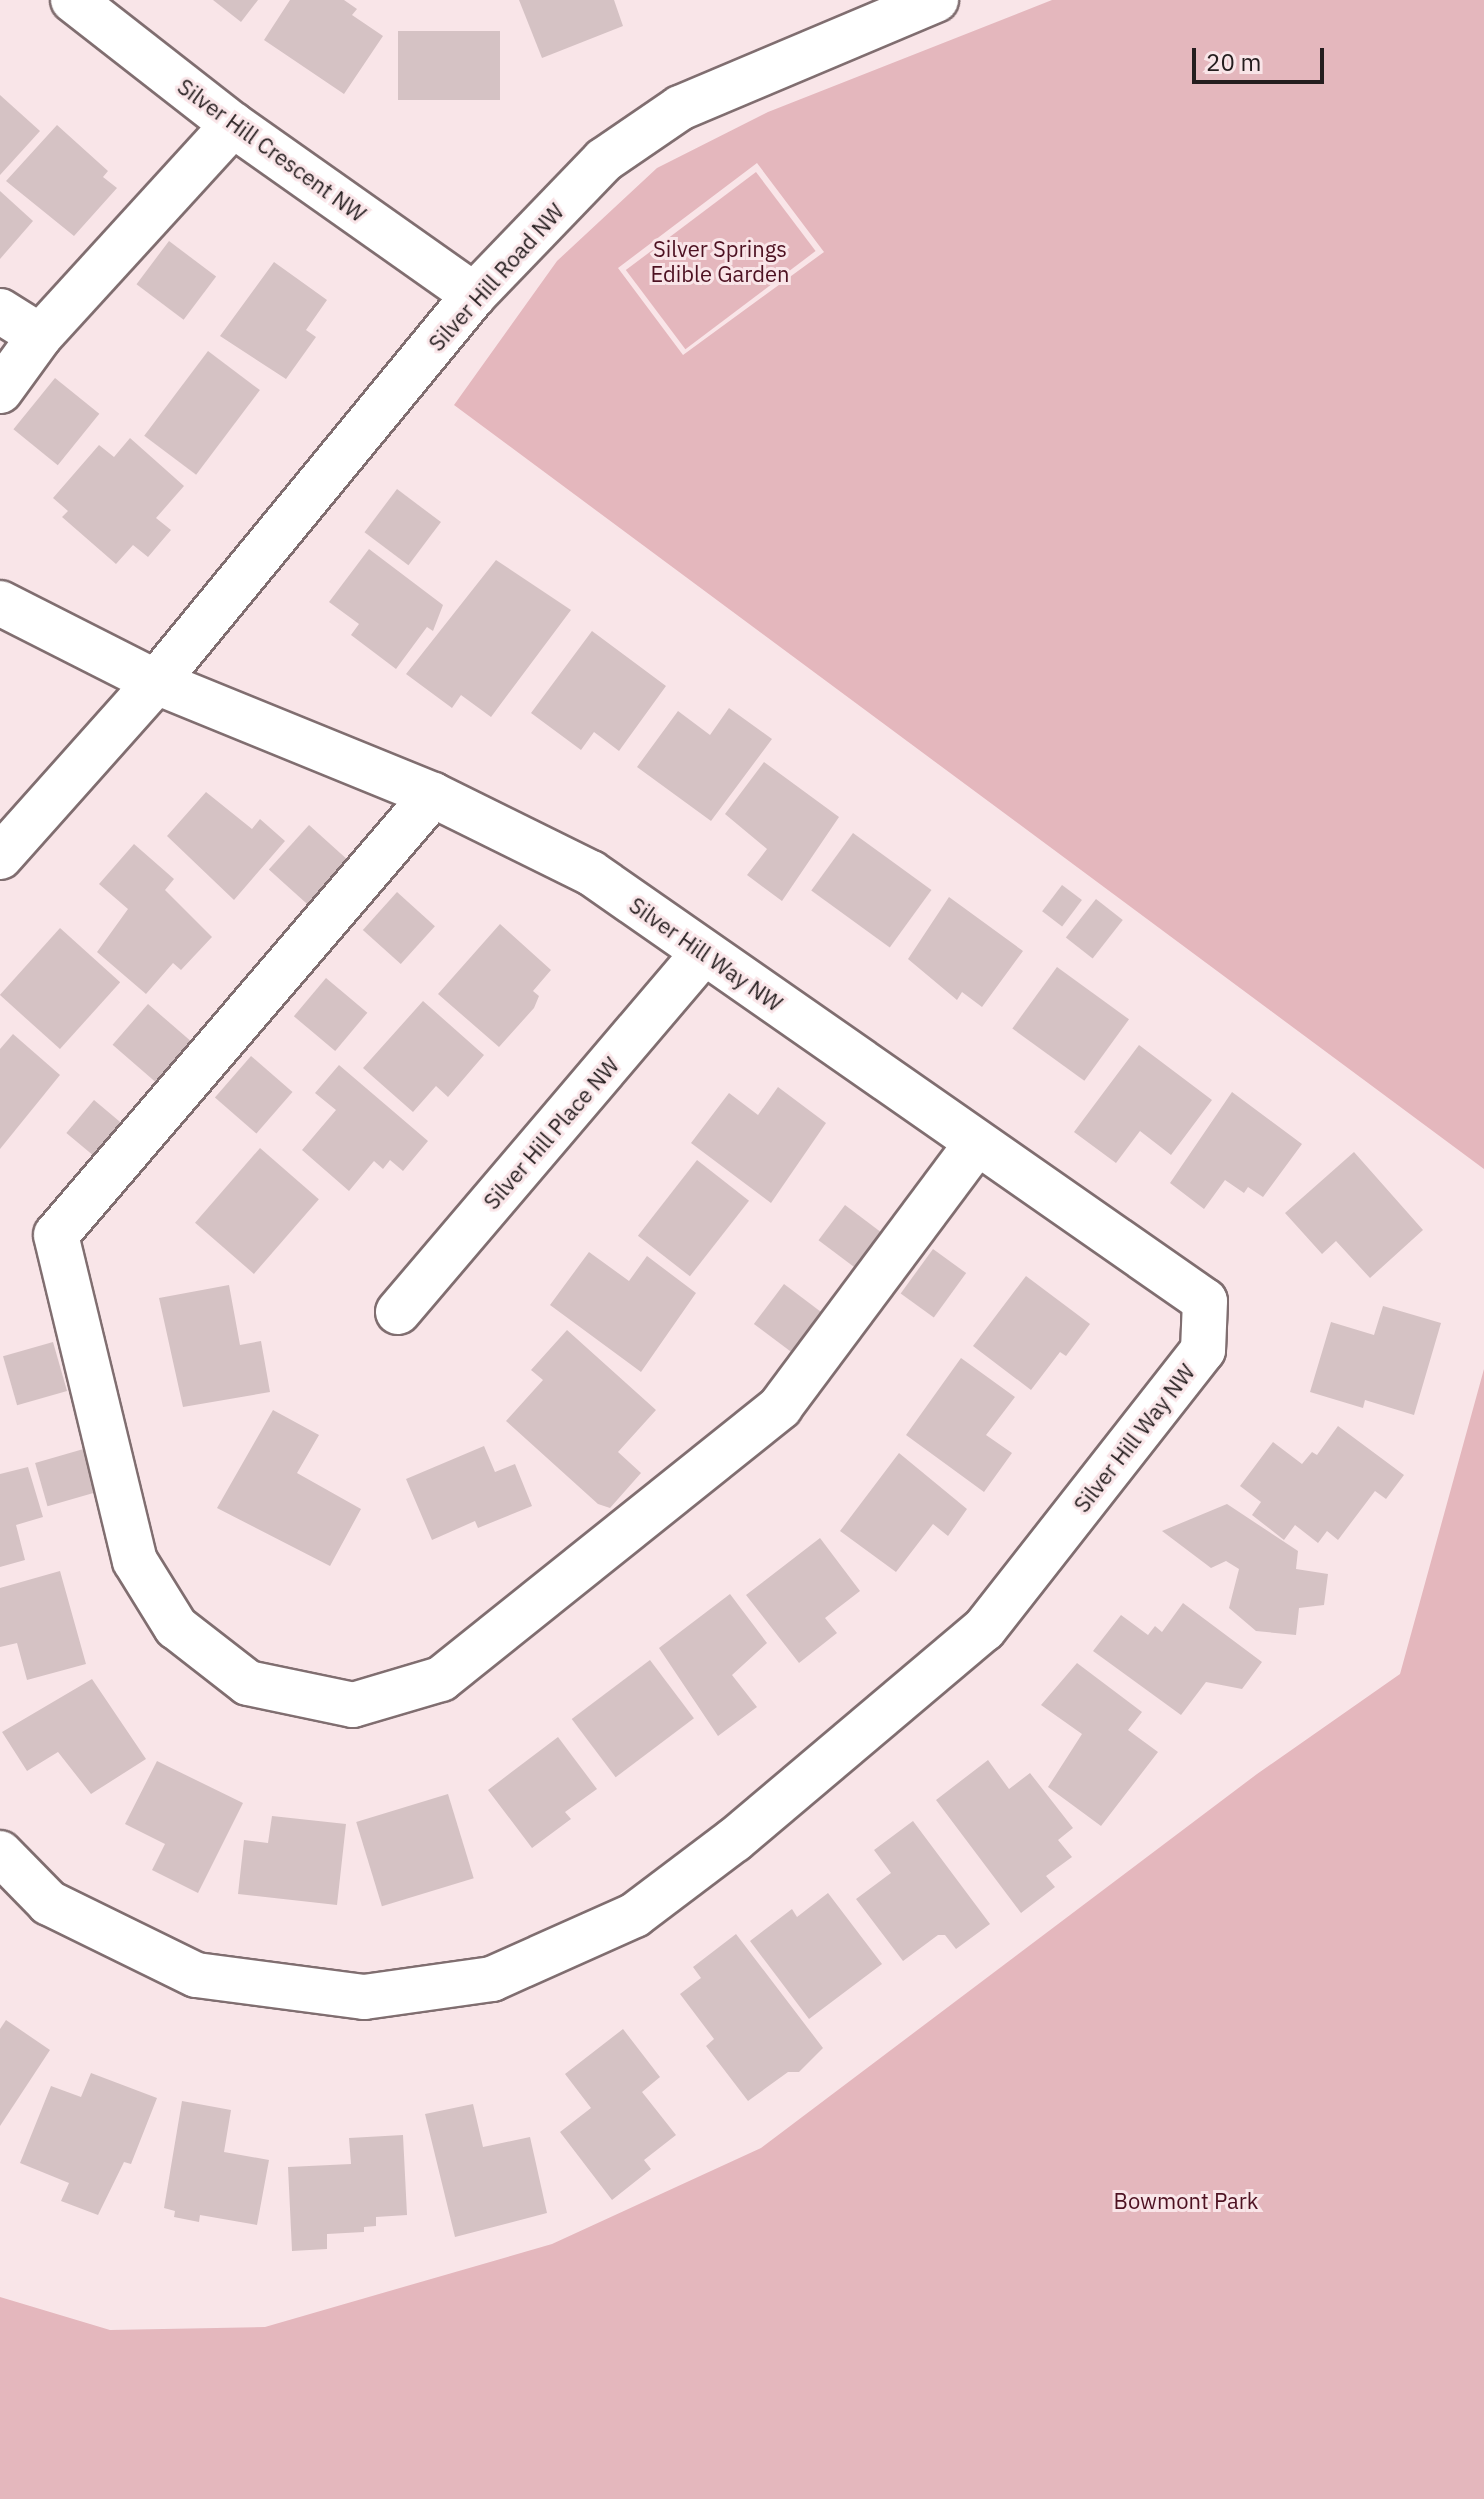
<!DOCTYPE html>
<style>
body{margin:0}
#map{position:relative;width:1484px;height:2499px;overflow:hidden;background:#f9e5e8;font-family:"IBM Plex Sans",sans-serif}
div>[style]{position:absolute}
.green>*{inset:0;background:#e4b7bd;transform-origin:0 0}
.building>*{inset:0;background:#d5c2c4;transform-origin:0 0}
.roads{filter:drop-shadow(2px 0 #806e70) drop-shadow(-2px 0 #806e70) drop-shadow(0 2px #806e70) drop-shadow(0 -2px #806e70)}
.minor>*{height:44px;margin:-22px;padding:0 22px;transform-origin:22px;border-radius:22px;background:#fff}
span{translate:-50% -50%;white-space:nowrap;text-align:center;line-height:1.15;-webkit-text-stroke:6px #f9e5e8;paint-order:stroke}
.street-label{font-size:22px;color:#241d1e}
.park-label{font-size:22px;color:#4d1121}
.scale{position:absolute;left:1192px;top:48px;width:132px;height:36px;box-sizing:border-box;border:4px solid #241d1e;border-top:0;padding-left:10px;font-size:24px;line-height:28px;white-space:nowrap;color:#241d1e;-webkit-text-stroke:6px #f9e5e8;paint-order:stroke}
</style>
<div id="map">
<div class="green">
<div style="clip-path:polygon(evenodd,1052px 0,1484px 0,1484px 1169px,454px 405px,557px 261px,657px 168px,768px 112px,1052px 0,757px 163px,824px 252px,683px 355px,618px 268px,757px 163px)"></div>
<div style="left:756px;top:172px;width:99px;height:163px;rotate:53deg"></div>
<div style="clip-path:polygon(1484px 1369px,1484px 2499px,0 2499px,0 2297px,110px 2330px,265px 2327px,552px 2244px,761px 2148px,1257px 1774px,1400px 1674px)"></div>
</div>
<div class="building">
<div style="clip-path:polygon(213px 0,258px 0,241px 22px)"></div>
<div style="clip-path:polygon(290px 0,344px 0,357px 9px,352px 15px,383px 36px,344px 94px,264px 40px)"></div>
<div style="clip-path:polygon(519px 0,614px 0,623px 26px,542px 58px)"></div>
<div style="left:398px;top:31px;width:102px;height:69px"></div>
<div style="clip-path:polygon(0 95px,40px 131px,0 175px)"></div>
<div style="clip-path:polygon(57px 125px,108px 171px,103px 177px,117px 188px,74px 236px,6px 181px)"></div>
<div style="clip-path:polygon(0 191px,33px 221px,0 259px)"></div>
<div style="left:169px;top:241px;width:59px;height:54px;rotate:37deg"></div>
<div style="clip-path:polygon(274px 262px,327px 300px,306px 330px,316px 337px,286px 379px,220px 336px)"></div>
<div style="left:208px;top:351px;width:65px;height:106px;rotate:37deg"></div>
<div style="left:55px;top:378px;width:57px;height:66px;rotate:39deg"></div>
<div style="clip-path:polygon(130px 438px,184px 486px,156px 518px,171px 530px,148px 557px,133px 545px,116px 564px,62px 517px,68px 511px,53px 498px,99px 445px,114px 457px)"></div>
<div style="left:397px;top:489px;width:55px;height:54px;rotate:37deg"></div>
<div style="clip-path:polygon(369px 549px,443px 605px,433px 631px,427px 627px,396px 669px,351px 635px,359px 624px,329px 602px)"></div>
<div style="clip-path:polygon(496px 560px,571px 610px,491px 717px,461px 695px,452px 708px,406px 674px)"></div>
<div style="clip-path:polygon(592px 631px,666px 686px,619px 751px,594px 732px,581px 750px,531px 713px)"></div>
<div style="clip-path:polygon(729px 708px,772px 739px,711px 821px,637px 767px,678px 711px,710px 735px)"></div>
<div style="clip-path:polygon(764px 762px,839px 817px,782px 901px,747px 875px,767px 849px,725px 814px)"></div>
<div style="clip-path:polygon(206px 792px,252px 829px,260px 819px,285px 841px,234px 900px,167px 836px)"></div>
<div style="left:309px;top:825px;width:62px;height:60px;rotate:42deg"></div>
<div style="left:853px;top:833px;width:97px;height:71px;rotate:36deg"></div>
<div style="clip-path:polygon(134px 844px,174px 879px,165px 890px,212px 937px,181px 970px,173px 963px,146px 994px,97px 952px,128px 909px,99px 884px)"></div>
<div style="left:1062px;top:885px;width:25px;height:33px;rotate:37deg"></div>
<div style="left:397px;top:892px;width:51px;height:51px;rotate:42deg"></div>
<div style="clip-path:polygon(949px 897px,1023px 951px,982px 1007px,962px 992px,957px 1000px,908px 959px)"></div>
<div style="left:1096px;top:899px;width:34px;height:49px;rotate:38deg"></div>
<div style="clip-path:polygon(500px 924px,551px 970px,533px 991px,539px 996px,534px 1008px,499px 1047px,438px 994px)"></div>
<div style="left:60px;top:928px;width:81px;height:90px;rotate:42deg"></div>
<div style="left:1057px;top:967px;width:89px;height:76px;rotate:36deg"></div>
<div style="left:326px;top:978px;width:54px;height:50px;rotate:40deg"></div>
<div style="clip-path:polygon(423px 1001px,484px 1055px,448px 1097px,436px 1086px,413px 1112px,363px 1068px)"></div>
<div style="left:148px;top:1004px;width:60px;height:54px;rotate:41deg"></div>
<div style="clip-path:polygon(13px 1034px,60px 1075px,0 1149px,0 1049px)"></div>
<div style="clip-path:polygon(1139px 1045px,1212px 1100px,1171px 1155px,1140px 1131px,1116px 1163px,1074px 1132px)"></div>
<div style="left:251px;top:1056px;width:55px;height:55px;rotate:41deg"></div>
<div style="clip-path:polygon(339px 1065px,428px 1141px,403px 1171px,390px 1160px,383px 1169px,374px 1161px,349px 1191px,302px 1150px,336px 1110px,315px 1093px)"></div>
<div style="clip-path:polygon(778px 1087px,826px 1123px,771px 1203px,691px 1143px,729px 1093px,758px 1115px)"></div>
<div style="clip-path:polygon(1232px 1092px,1302px 1144px,1263px 1197px,1248px 1187px,1244px 1193px,1225px 1180px,1204px 1209px,1170px 1183px)"></div>
<div style="left:94px;top:1100px;width:45px;height:43px;rotate:40deg"></div>
<div style="left:260px;top:1148px;width:78px;height:99px;rotate:41deg"></div>
<div style="clip-path:polygon(1354px 1152px,1423px 1230px,1370px 1278px,1336px 1241px,1322px 1254px,1285px 1213px)"></div>
<div style="left:697px;top:1160px;width:66px;height:96px;rotate:38deg"></div>
<div style="left:845px;top:1205px;width:53px;height:44px;rotate:37deg"></div>
<div style="left:933px;top:1249px;width:41px;height:55px;rotate:36deg"></div>
<div style="clip-path:polygon(589px 1252px,629px 1281px,647px 1256px,696px 1293px,641px 1372px,550px 1305px)"></div>
<div style="clip-path:polygon(1026px 1276px,1090px 1324px,1066px 1356px,1060px 1352px,1031px 1390px,973px 1346px)"></div>
<div style="left:784px;top:1284px;width:51px;height:50px;rotate:37deg"></div>
<div style="clip-path:polygon(229px 1285px,240px 1345px,261px 1341px,270px 1392px,183px 1407px,159px 1298px)"></div>
<div style="clip-path:polygon(1383px 1306px,1441px 1323px,1414px 1415px,1365px 1400px,1363px 1408px,1310px 1392px,1331px 1322px,1374px 1335px)"></div>
<div style="clip-path:polygon(567px 1330px,656px 1410px,618px 1452px,641px 1473px,610px 1508px,598px 1504px,506px 1421px,543px 1380px,531px 1370px)"></div>
<div style="left:53px;top:1342px;width:51px;height:52px;rotate:74deg"></div>
<div style="clip-path:polygon(961px 1358px,1015px 1397px,986px 1435px,1012px 1453px,984px 1492px,906px 1435px)"></div>
<div style="clip-path:polygon(273px 1410px,319px 1435px,297px 1473px,361px 1509px,330px 1566px,217px 1508px)"></div>
<div style="clip-path:polygon(1338px 1426px,1404px 1475px,1386px 1499px,1375px 1491px,1338px 1540px,1327px 1531px,1318px 1543px,1295px 1525px,1284px 1540px,1252px 1515px,1261px 1502px,1240px 1486px,1273px 1442px,1302px 1464px,1312px 1452px,1317px 1455px)"></div>
<div style="clip-path:polygon(484px 1446px,495px 1472px,515px 1464px,532px 1506px,478px 1528px,475px 1521px,432px 1540px,406px 1479px)"></div>
<div style="left:87px;top:1448px;width:45px;height:54px;rotate:74deg"></div>
<div style="clip-path:polygon(899px 1453px,967px 1509px,948px 1536px,933px 1524px,896px 1572px,840px 1531px)"></div>
<div style="clip-path:polygon(28px 1467px,43px 1517px,16px 1525px,25px 1560px,0 1567px,0 1474px)"></div>
<div style="clip-path:polygon(1227px 1504px,1298px 1551px,1296px 1569px,1328px 1574px,1324px 1605px,1299px 1608px,1296px 1635px,1256px 1631px,1229px 1608px,1239px 1569px,1226px 1561px,1211px 1568px,1162px 1531px)"></div>
<div style="clip-path:polygon(820px 1538px,860px 1591px,825px 1618px,837px 1633px,799px 1663px,746px 1595px)"></div>
<div style="clip-path:polygon(60px 1571px,86px 1664px,27px 1680px,17px 1643px,0 1647px,0 1588px)"></div>
<div style="clip-path:polygon(730px 1594px,767px 1643px,732px 1675px,757px 1707px,718px 1736px,659px 1648px)"></div>
<div style="clip-path:polygon(1183px 1603px,1262px 1662px,1242px 1689px,1206px 1682px,1181px 1715px,1093px 1651px,1121px 1615px,1148px 1635px,1155px 1626px,1162px 1632px)"></div>
<div style="left:650px;top:1660px;width:73px;height:98px;rotate:53deg"></div>
<div style="clip-path:polygon(1077px 1663px,1142px 1712px,1128px 1730px,1158px 1752px,1101px 1826px,1048px 1787px,1082px 1734px,1041px 1705px)"></div>
<div style="clip-path:polygon(92px 1679px,146px 1759px,91px 1794px,58px 1752px,27px 1771px,2px 1732px)"></div>
<div style="clip-path:polygon(558px 1737px,597px 1789px,565px 1812px,571px 1819px,532px 1848px,488px 1790px)"></div>
<div style="clip-path:polygon(988px 1760px,1009px 1789px,1030px 1773px,1073px 1828px,1058px 1840px,1072px 1857px,1046px 1876px,1055px 1887px,1021px 1913px,936px 1800px)"></div>
<div style="clip-path:polygon(157px 1761px,243px 1803px,198px 1893px,152px 1870px,165px 1844px,125px 1824px)"></div>
<div style="left:448px;top:1794px;width:88px;height:96px;rotate:73deg"></div>
<div style="clip-path:polygon(272px 1816px,346px 1824px,337px 1905px,238px 1894px,244px 1840px,268px 1843px)"></div>
<div style="clip-path:polygon(913px 1821px,990px 1924px,956px 1949px,945px 1935px,938px 1935px,903px 1961px,856px 1899px,891px 1873px,874px 1850px)"></div>
<div style="clip-path:polygon(828px 1893px,882px 1964px,809px 2019px,750px 1941px,792px 1909px,797px 1917px)"></div>
<div style="clip-path:polygon(736px 1934px,823px 2048px,799px 2072px,788px 2072px,748px 2101px,706px 2046px,714px 2039px,680px 1994px,701px 1978px,693px 1967px)"></div>
<div style="clip-path:polygon(6px 2020px,50px 2050px,0 2126px,0 2029px)"></div>
<div style="clip-path:polygon(623px 2029px,660px 2077px,642px 2092px,676px 2135px,644px 2160px,651px 2169px,612px 2200px,560px 2132px,591px 2108px,565px 2074px)"></div>
<div style="clip-path:polygon(91px 2073px,157px 2098px,131px 2164px,124px 2162px,98px 2215px,61px 2201px,69px 2183px,20px 2163px,51px 2086px,81px 2097px)"></div>
<div style="clip-path:polygon(182px 2101px,231px 2110px,224px 2152px,269px 2160px,257px 2225px,200px 2215px,199px 2222px,174px 2217px,175px 2211px,164px 2208px)"></div>
<div style="clip-path:polygon(473px 2104px,483px 2147px,530px 2137px,547px 2213px,455px 2237px,425px 2114px)"></div>
<div style="clip-path:polygon(403px 2135px,407px 2215px,376px 2217px,376px 2226px,364px 2227px,364px 2232px,327px 2234px,327px 2249px,292px 2251px,288px 2167px,351px 2164px,349px 2138px)"></div>
</div>
<div class="roads">
<div class="minor">
<div style="left:73px;top:0;width:203px;rotate:38deg"></div>
<div style="left:233px;top:125px;width:295px;rotate:35.2deg"></div>
<div style="left:0;top:311px;width:47px;rotate:32deg"></div>
<div style="left:0;top:391px;width:68px;rotate:-54deg"></div>
<div style="left:40px;top:336px;width:286px;rotate:-47.6deg"></div>
<div style="left:0;top:603px;width:175px;rotate:26.9deg"></div>
<div style="left:156px;top:682px;width:501px;rotate:-50.59deg"></div>
<div style="left:474px;top:295px;width:187px;rotate:-46.1deg"></div>
<div style="left:604px;top:160px;width:92px;rotate:-34.4deg"></div>
<div style="left:680px;top:108px;width:278px;rotate:-22.9deg"></div>
<div style="left:433px;top:795px;width:579px;rotate:130.59deg"></div>
<div style="left:56px;top:1235px;width:335px;rotate:76.4deg"></div>
<div style="left:135px;top:1561px;width:78px;rotate:58.2deg"></div>
<div style="left:176px;top:1627px;width:91px;rotate:37.9deg"></div>
<div style="left:248px;top:1683px;width:107px;rotate:11.8deg"></div>
<div style="left:353px;top:1705px;width:92px;rotate:-16.5deg"></div>
<div style="left:441px;top:1679px;width:435px;rotate:-38.7deg"></div>
<div style="left:780px;top:1407px;width:329px;rotate:-53.3deg"></div>
<div style="left:0;top:857px;width:234px;rotate:-48.3deg"></div>
<div style="left:156px;top:682px;width:299px;rotate:22.2deg"></div>
<div style="left:433px;top:795px;width:176px;rotate:26.3deg"></div>
<div style="left:591px;top:873px;width:748px;rotate:34.88deg"></div>
<div style="left:1205px;top:1301px;width:49px;rotate:92.3deg"></div>
<div style="left:1203px;top:1350px;width:355px;rotate:128.1deg"></div>
<div style="left:984px;top:1629px;width:327px;rotate:139.8deg"></div>
<div style="left:734px;top:1840px;width:124px;rotate:142.9deg"></div>
<div style="left:635px;top:1915px;width:157px;rotate:155.9deg"></div>
<div style="left:492px;top:1979px;width:129px;rotate:172deg"></div>
<div style="left:364px;top:1997px;width:169px;rotate:-172.5deg"></div>
<div style="left:196px;top:1975px;width:164px;rotate:-153.9deg"></div>
<div style="left:49px;top:1903px;width:70px;rotate:-134.4deg"></div>
<div style="left:398px;top:1312px;width:471px;rotate:-49.6deg"></div>
</div>
</div>
<div class="street-label">
<span style="left:272px;top:150px;rotate:36deg">Silver Hill Crescent NW</span>
<span style="left:496px;top:277px;rotate:-48deg">Silver Hill Road NW</span>
<span style="left:706px;top:954px;rotate:35deg">Silver Hill Way NW</span>
<span style="left:551px;top:1133px;rotate:-49deg">Silver Hill Place NW</span>
<span style="left:1134px;top:1438px;rotate:-52deg">Silver Hill Way NW</span>
</div>
<div class="park-label">
<span style="left:720px;top:261px">Silver Springs<br>Edible Garden</span>
<span style="left:1186px;top:2201px">Bowmont Park</span>
</div>
<div class="scale">20 m</div>
</div>
